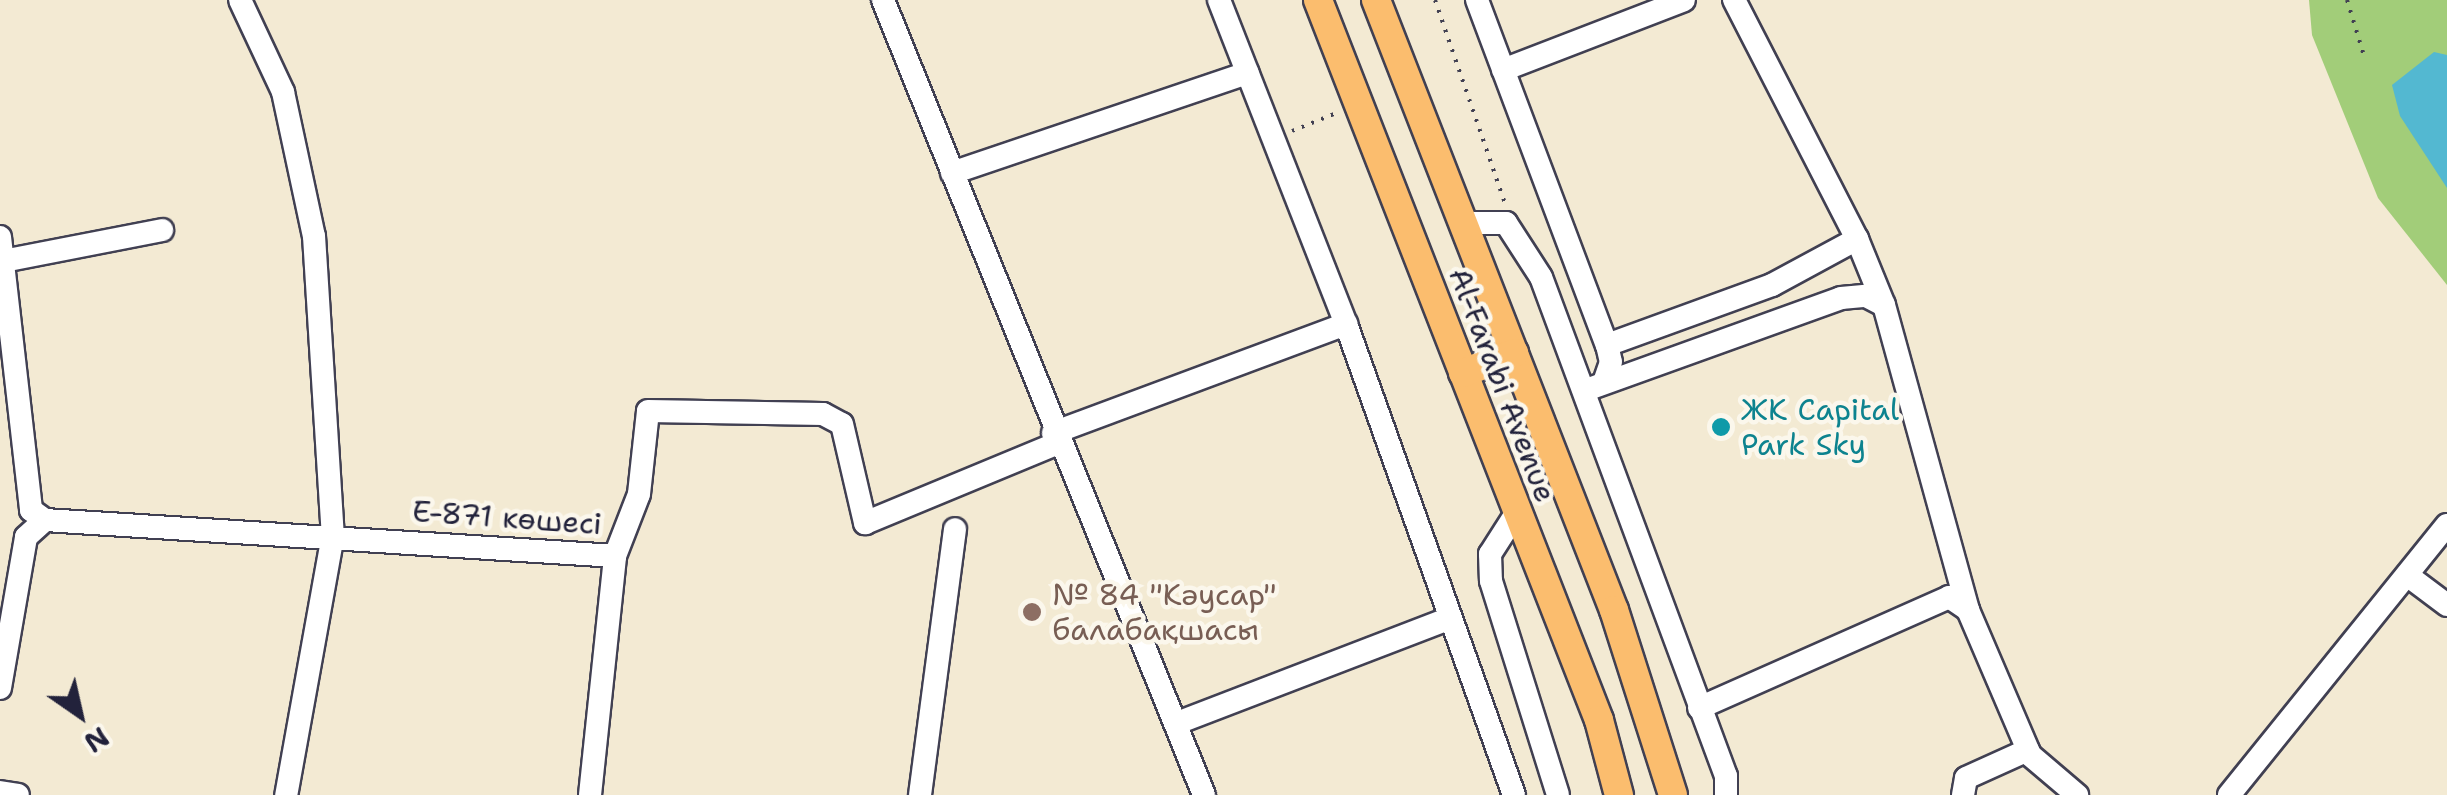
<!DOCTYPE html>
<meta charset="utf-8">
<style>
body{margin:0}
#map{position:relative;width:2447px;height:795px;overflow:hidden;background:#f3ead3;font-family:"Shantell Sans",sans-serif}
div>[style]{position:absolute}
.green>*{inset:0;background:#a2cd79}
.water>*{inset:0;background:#53b8d1}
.path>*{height:4px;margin-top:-2px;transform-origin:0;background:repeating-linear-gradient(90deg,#414052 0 2.5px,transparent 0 10.5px)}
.roads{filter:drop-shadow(2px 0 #414052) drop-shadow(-2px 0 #414052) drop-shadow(0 2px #414052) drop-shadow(0 -2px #414052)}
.minor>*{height:22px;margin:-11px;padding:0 11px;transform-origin:11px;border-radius:11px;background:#fff}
.major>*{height:28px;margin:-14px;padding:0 14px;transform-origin:14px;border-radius:14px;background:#fbbd6e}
.dots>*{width:28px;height:28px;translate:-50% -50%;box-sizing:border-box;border:5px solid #fbf7ec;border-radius:50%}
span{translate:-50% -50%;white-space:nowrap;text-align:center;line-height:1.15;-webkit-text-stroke:9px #fbf7ec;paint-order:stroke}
.street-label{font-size:30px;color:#22223b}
.culture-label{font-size:30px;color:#0d838f}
.left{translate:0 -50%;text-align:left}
.education-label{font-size:30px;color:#785e54}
.north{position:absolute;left:30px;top:665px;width:100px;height:100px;-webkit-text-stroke:8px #fbf7ec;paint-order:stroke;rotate:146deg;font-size:28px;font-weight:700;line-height:40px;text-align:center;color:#22223b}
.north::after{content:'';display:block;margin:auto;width:35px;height:45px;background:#22223b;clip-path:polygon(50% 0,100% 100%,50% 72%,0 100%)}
</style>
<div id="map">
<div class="green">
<div style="clip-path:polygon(2309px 0,2447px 0,2447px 285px,2378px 198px,2312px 35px)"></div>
</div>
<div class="water">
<div style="clip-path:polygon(2434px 52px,2447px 55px,2447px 188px,2400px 116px,2392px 85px)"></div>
</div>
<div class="path">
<div style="left:1435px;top:0;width:215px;rotate:71deg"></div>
<div style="left:2347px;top:0;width:59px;rotate:73.1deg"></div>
<div style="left:1292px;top:131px;width:51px;rotate:-22deg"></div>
</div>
<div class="roads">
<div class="minor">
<div style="left:240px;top:0;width:102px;rotate:64.9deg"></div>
<div style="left:283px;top:92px;width:147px;rotate:77.9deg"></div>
<div style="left:314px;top:236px;width:300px;rotate:86.4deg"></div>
<div style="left:333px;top:535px;width:264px;rotate:100.2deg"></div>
<div style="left:883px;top:0;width:857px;rotate:68.01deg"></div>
<div style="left:1219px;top:0;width:348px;rotate:68.6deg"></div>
<div style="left:1346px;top:324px;width:500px;rotate:70.37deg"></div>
<div style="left:1477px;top:0;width:369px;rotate:69.4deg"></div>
<div style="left:1607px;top:345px;width:17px;rotate:77deg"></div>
<div style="left:1611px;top:362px;width:21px;rotate:109deg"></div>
<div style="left:1503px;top:70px;width:194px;rotate:-21.1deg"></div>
<div style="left:952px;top:173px;width:312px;rotate:-18.7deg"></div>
<div style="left:1464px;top:223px;width:42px"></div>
<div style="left:1506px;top:223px;width:64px;rotate:57.1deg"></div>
<div style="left:1541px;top:277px;width:532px;rotate:69.66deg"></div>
<div style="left:1726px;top:776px;width:19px;rotate:90deg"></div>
<div style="left:0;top:237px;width:275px;rotate:83.5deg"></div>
<div style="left:31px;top:510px;width:17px;rotate:36deg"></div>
<div style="left:1857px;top:239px;width:71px;rotate:67.8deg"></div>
<div style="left:8px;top:260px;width:157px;rotate:-11deg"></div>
<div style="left:1607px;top:345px;width:176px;rotate:-20deg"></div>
<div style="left:1772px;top:285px;width:97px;rotate:-28.4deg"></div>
<div style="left:1857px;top:239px;width:269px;rotate:-117.2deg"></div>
<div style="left:1586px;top:390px;width:271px;rotate:-19.8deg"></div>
<div style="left:1841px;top:298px;width:25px;rotate:-5deg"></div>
<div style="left:1866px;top:296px;width:20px;rotate:27deg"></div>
<div style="left:1884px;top:305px;width:316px;rotate:74.6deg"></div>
<div style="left:1053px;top:433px;width:313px;rotate:-20.4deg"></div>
<div style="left:1517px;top:512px;width:50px;rotate:122.7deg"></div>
<div style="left:1490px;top:554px;width:27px;rotate:88deg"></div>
<div style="left:1491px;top:581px;width:224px;rotate:72.6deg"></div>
<div style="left:2407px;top:575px;width:50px;rotate:36.9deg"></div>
<div style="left:0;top:688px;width:153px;rotate:-80.2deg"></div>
<div style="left:26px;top:537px;width:25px;rotate:-42deg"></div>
<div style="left:45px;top:520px;width:571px;rotate:3.61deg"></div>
<div style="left:1699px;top:708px;width:274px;rotate:-23.9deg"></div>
<div style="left:1949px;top:597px;width:23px;rotate:34deg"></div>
<div style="left:1968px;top:610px;width:158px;rotate:66.8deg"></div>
<div style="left:2030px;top:755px;width:62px;rotate:40.4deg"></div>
<div style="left:1177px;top:723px;width:290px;rotate:-21deg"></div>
<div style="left:0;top:792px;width:18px;rotate:9deg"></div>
<div style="left:590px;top:795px;width:240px;rotate:-84deg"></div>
<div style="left:615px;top:556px;width:66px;rotate:-68.8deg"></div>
<div style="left:639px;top:494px;width:83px;rotate:-83.8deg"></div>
<div style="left:648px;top:411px;width:175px;rotate:1deg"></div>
<div style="left:823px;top:414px;width:21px;rotate:28deg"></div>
<div style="left:842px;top:424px;width:102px;rotate:76.9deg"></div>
<div style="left:865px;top:523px;width:209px;rotate:-22.5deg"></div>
<div style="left:920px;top:795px;width:268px;rotate:-82.5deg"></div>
<div style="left:1963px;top:795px;width:17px;rotate:-80deg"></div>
<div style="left:1966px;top:778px;width:68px;rotate:-24.3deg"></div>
<div style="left:2229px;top:795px;width:347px;rotate:-51.1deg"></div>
</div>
<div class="major">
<div style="left:1318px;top:0;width:773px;rotate:68.68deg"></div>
<div style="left:1599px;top:720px;width:78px;rotate:75.1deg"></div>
<div style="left:1376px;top:0;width:655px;rotate:68.69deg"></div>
<div style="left:1614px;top:610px;width:194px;rotate:72.3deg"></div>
<div style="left:1463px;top:373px;width:55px;rotate:-21.4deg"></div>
</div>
</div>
<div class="dots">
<div style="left:1721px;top:427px;background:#0f9aa8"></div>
<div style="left:1032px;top:612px;background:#8d6e63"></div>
</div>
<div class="street-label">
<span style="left:1502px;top:385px;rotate:69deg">Al-Farabi Avenue</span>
<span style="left:507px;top:518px;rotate:4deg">Е-871 көшесі</span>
</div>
<div class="culture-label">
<span class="left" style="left:1741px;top:427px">ЖК Capital<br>Park Sky</span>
</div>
<div class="education-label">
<span class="left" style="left:1052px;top:612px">№ 84 "Кәусар"<br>балабақшасы</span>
</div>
<div class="north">N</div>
</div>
